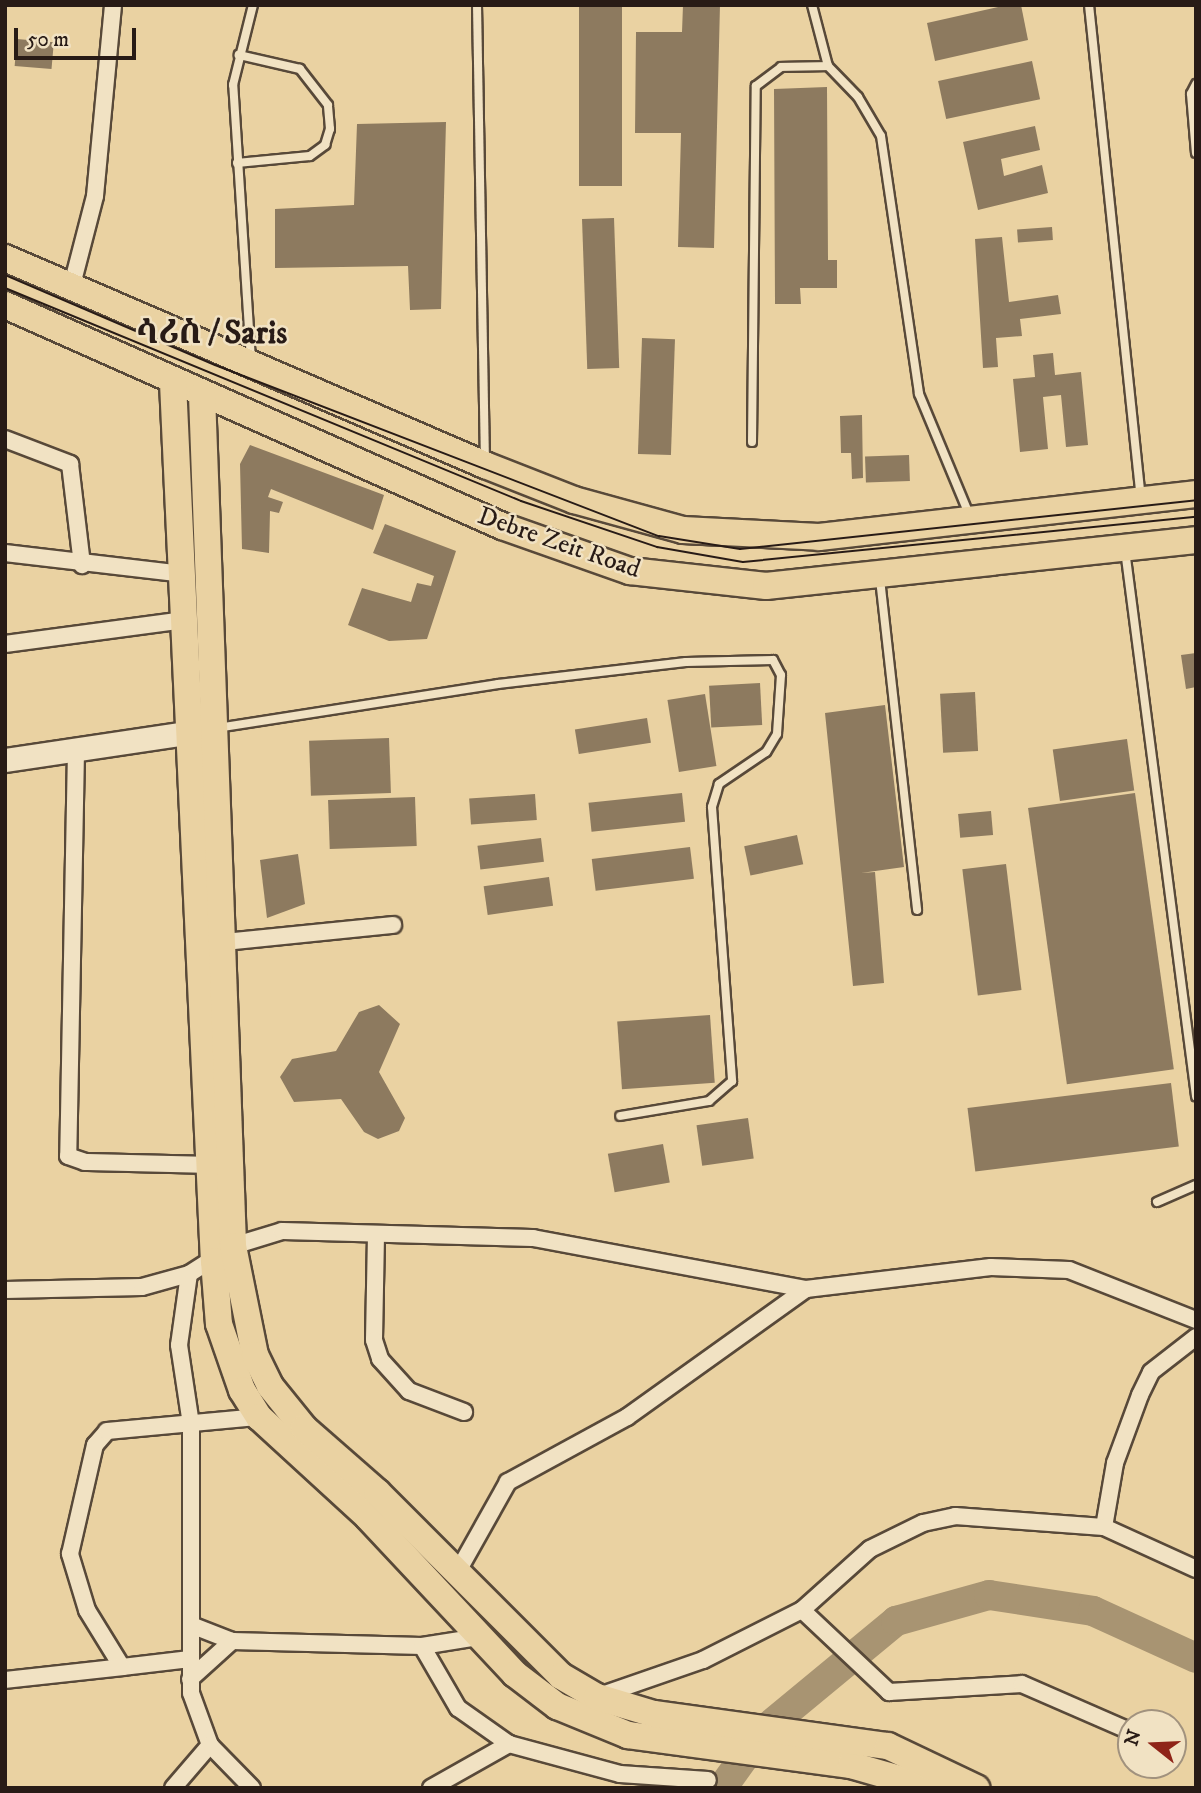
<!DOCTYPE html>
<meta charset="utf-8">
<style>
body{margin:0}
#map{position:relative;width:1201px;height:1793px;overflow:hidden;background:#ead2a2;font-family:"IM FELL DW Pica","Noto Serif Ethiopic",serif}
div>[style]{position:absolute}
.river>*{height:30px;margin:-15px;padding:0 15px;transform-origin:15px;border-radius:15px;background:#a89472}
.building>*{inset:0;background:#8d7a5f;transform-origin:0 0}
.roads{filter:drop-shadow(2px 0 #584939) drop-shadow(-2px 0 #584939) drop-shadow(0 2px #584939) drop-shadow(0 -2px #584939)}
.lane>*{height:8px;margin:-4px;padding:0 4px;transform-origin:4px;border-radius:4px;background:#f1e2c3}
.street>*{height:16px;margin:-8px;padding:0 8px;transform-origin:8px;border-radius:8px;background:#f1e2c3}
.secondary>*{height:23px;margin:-11.5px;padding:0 11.5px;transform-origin:11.5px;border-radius:11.5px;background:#f1e2c3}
.primary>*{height:26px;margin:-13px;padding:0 13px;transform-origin:13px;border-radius:13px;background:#ead2a2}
.tram>*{height:2px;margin:-1px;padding:0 1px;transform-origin:1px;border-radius:1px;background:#281b16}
span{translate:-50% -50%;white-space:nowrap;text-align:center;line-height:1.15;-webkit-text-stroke:5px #f1e2c3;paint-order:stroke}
.street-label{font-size:26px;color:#281b16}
.district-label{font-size:33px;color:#281b16;font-weight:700}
.frame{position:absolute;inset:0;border:7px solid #281b16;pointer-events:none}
.north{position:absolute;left:1117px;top:1709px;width:70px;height:70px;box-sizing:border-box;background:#f1e2c3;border:2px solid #a1927e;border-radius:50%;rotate:288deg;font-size:19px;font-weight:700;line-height:28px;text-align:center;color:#281b16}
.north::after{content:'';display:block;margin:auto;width:24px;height:32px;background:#8f2418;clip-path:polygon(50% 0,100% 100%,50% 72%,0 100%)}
.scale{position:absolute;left:14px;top:28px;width:122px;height:32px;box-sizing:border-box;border:4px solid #281b16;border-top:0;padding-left:9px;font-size:21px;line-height:24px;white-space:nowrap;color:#281b16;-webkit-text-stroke:5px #f1e2c3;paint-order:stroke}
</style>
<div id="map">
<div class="river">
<div style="left:722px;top:1788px;width:70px;rotate:-54.3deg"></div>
<div style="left:763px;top:1731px;width:173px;rotate:-39.6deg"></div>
<div style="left:896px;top:1621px;width:97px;rotate:-15.6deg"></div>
<div style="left:989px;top:1595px;width:105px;rotate:8.7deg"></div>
<div style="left:1093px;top:1611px;width:113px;rotate:24.5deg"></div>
</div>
<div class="building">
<div style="left:579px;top:5px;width:43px;height:181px"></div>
<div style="clip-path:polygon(683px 5px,720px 5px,714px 248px,678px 247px,681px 133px,635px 133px,636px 32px,682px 32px)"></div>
<div style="clip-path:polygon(1007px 5px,1021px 5px,1028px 40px,935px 61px,927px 23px)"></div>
<div style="left:17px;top:39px;width:37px;height:27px;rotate:5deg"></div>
<div style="left:1032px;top:61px;width:39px;height:96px;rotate:78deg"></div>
<div style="clip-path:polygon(827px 87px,828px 260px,837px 260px,837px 288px,800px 288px,801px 304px,775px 304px,774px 89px)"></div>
<div style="clip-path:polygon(446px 122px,441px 309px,410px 310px,408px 266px,275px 268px,275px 209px,354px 205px,357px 124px)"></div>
<div style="clip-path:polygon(1035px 126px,1040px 150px,1001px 159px,1004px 176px,1042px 165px,1048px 193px,978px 210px,963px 142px)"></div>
<div style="left:614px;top:218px;width:150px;height:32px;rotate:88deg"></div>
<div style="left:1052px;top:227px;width:13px;height:35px;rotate:86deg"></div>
<div style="clip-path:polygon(1002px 237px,1009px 302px,1058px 295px,1061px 314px,1020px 319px,1022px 336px,996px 338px,998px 367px,983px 368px,975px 239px)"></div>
<div style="left:642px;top:338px;width:33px;height:116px;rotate:2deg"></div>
<div style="clip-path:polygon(1053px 353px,1055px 375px,1081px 372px,1088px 445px,1066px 447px,1061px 395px,1043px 397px,1048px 449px,1020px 452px,1013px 379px,1035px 377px,1033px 355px)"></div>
<div style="clip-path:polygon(862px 415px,863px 478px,852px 479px,851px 453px,841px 453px,840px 416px)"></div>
<div style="clip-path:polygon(250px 445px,384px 495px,373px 530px,271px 489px,268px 497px,283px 502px,279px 513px,270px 511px,269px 553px,242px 549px,240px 464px)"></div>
<div style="left:909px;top:455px;width:26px;height:44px;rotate:88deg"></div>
<div style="clip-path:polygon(385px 524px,456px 551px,427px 639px,389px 641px,348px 625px,362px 588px,411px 602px,417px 583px,431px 586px,434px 576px,373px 553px)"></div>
<div style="clip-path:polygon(1196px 653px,1196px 687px,1186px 689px,1181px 655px)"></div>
<div style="left:760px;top:683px;width:42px;height:51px;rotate:87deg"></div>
<div style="left:975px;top:692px;width:59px;height:35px;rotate:87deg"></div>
<div style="left:705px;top:694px;width:73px;height:38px;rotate:81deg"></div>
<div style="clip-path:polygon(885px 705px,904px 867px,861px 873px,875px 872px,884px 983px,853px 986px,825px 713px)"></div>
<div style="left:647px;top:718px;width:25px;height:73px;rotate:81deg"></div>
<div style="left:389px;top:738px;width:55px;height:80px;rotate:88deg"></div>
<div style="left:1127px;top:739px;width:52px;height:75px;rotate:82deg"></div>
<div style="left:682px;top:793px;width:29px;height:94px;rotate:84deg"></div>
<div style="left:1135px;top:793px;width:279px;height:108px;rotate:82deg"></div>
<div style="left:535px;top:794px;width:26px;height:66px;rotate:86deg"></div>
<div style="left:415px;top:797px;width:49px;height:87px;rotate:88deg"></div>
<div style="left:991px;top:811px;width:24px;height:33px;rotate:85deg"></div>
<div style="left:797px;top:835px;width:30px;height:54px;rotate:78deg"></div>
<div style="left:541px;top:838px;width:24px;height:64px;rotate:83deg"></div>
<div style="left:690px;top:847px;width:32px;height:99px;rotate:83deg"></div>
<div style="clip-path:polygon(298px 854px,305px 904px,267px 918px,260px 860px)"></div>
<div style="left:1006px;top:864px;width:127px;height:44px;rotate:83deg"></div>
<div style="left:549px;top:877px;width:29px;height:66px;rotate:82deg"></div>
<div style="clip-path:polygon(379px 1005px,400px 1024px,379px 1072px,405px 1118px,399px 1131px,378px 1139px,364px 1132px,341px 1099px,294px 1102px,280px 1077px,292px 1059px,336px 1051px,359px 1012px)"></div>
<div style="left:710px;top:1015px;width:68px;height:93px;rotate:86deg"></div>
<div style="left:1171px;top:1083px;width:64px;height:205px;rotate:83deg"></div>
<div style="left:748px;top:1118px;width:41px;height:52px;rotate:82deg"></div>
<div style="left:663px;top:1144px;width:39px;height:56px;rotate:80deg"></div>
</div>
<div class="roads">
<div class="lane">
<div style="left:477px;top:5px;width:455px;rotate:89deg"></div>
<div style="left:812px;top:5px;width:63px;rotate:75.3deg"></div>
<div style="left:828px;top:66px;width:43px;rotate:45.9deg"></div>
<div style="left:858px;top:97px;width:45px;rotate:59.5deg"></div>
<div style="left:881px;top:136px;width:261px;rotate:81.6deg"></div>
<div style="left:919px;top:394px;width:130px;rotate:67.4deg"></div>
<div style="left:1089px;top:5px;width:495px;rotate:84deg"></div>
<div style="left:1196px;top:84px;width:11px;rotate:117deg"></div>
<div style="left:1191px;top:94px;width:59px;rotate:85.2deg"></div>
<div style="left:237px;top:163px;width:73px;rotate:-5.5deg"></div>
<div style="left:310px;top:156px;width:19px;rotate:-36deg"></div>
<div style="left:325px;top:145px;width:17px;rotate:-73deg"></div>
<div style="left:330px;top:129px;width:24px;rotate:-95deg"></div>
<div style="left:328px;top:105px;width:46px;rotate:-127.9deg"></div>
<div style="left:300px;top:69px;width:63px;rotate:-167.1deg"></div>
<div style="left:251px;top:360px;width:276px;rotate:-93.7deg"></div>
<div style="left:233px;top:85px;width:82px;rotate:-76deg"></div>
<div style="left:752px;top:442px;width:356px;rotate:-89.4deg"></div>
<div style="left:756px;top:86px;width:31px;rotate:-37deg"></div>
<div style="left:781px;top:67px;width:47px;rotate:-1.2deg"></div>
<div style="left:1125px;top:550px;width:551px;rotate:82.59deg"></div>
<div style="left:880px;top:579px;width:333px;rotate:83.6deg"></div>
<div style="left:217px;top:728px;width:284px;rotate:-8.9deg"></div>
<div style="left:498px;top:684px;width:189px;rotate:-6.7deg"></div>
<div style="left:686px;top:662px;width:87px;rotate:-1.3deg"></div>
<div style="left:773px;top:660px;width:17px;rotate:62deg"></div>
<div style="left:781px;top:675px;width:59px;rotate:93.9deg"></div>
<div style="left:777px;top:734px;width:21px;rotate:121deg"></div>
<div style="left:766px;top:752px;width:57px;rotate:145.8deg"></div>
<div style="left:719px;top:784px;width:24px;rotate:107deg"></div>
<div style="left:712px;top:807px;width:275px;rotate:85.8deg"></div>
<div style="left:732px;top:1081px;width:30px;rotate:139deg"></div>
<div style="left:709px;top:1101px;width:90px;rotate:170.4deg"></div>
<div style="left:1157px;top:1202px;width:43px;rotate:-23.6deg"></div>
</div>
<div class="street">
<div style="left:72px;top:285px;width:92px;rotate:-75.5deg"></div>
<div style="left:95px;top:196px;width:192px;rotate:-84.6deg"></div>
<div style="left:5px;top:439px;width:70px;rotate:21deg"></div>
<div style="left:70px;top:464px;width:102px;rotate:83.2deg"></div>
<div style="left:5px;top:553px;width:181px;rotate:6.7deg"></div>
<div style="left:5px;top:644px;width:183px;rotate:-7.6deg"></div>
<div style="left:76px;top:751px;width:405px;rotate:91.1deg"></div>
<div style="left:68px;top:1156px;width:18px;rotate:19deg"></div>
<div style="left:85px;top:1162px;width:130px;rotate:1.3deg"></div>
<div style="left:225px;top:942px;width:169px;rotate:-5.8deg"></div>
<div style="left:376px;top:1235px;width:105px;rotate:91.1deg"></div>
<div style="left:374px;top:1340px;width:20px;rotate:72deg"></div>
<div style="left:380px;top:1359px;width:43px;rotate:47.8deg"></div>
<div style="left:409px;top:1391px;width:59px;rotate:20.9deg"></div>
<div style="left:189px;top:1274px;width:72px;rotate:98deg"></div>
<div style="left:179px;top:1345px;width:80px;rotate:81.4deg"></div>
<div style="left:191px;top:1424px;width:269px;rotate:90deg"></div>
<div style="left:191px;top:1693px;width:55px;rotate:69.9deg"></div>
<div style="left:210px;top:1745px;width:60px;rotate:45.7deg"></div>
<div style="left:806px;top:1289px;width:186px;rotate:-6.8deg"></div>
<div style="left:991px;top:1267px;width:78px;rotate:2.2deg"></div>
<div style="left:1069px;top:1270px;width:136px;rotate:21.5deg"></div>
<div style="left:5px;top:1290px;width:137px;rotate:-1.3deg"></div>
<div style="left:142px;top:1287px;width:49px;rotate:-15.5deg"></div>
<div style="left:189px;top:1274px;width:52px;rotate:-32.5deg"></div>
<div style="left:233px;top:1246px;width:51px;rotate:-17deg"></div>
<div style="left:282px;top:1231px;width:251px;rotate:1.6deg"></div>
<div style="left:533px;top:1238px;width:278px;rotate:10.6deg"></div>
<div style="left:806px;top:1289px;width:220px;rotate:144.4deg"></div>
<div style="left:627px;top:1417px;width:136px;rotate:151.4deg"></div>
<div style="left:508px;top:1482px;width:104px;rotate:119.3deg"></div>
<div style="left:1104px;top:1527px;width:65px;rotate:-80.2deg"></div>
<div style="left:1115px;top:1463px;width:72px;rotate:-69.8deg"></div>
<div style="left:1140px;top:1395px;width:25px;rotate:-64deg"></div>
<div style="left:1151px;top:1372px;width:57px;rotate:-37.9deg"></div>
<div style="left:802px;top:1610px;width:120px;rotate:43.3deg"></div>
<div style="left:889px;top:1692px;width:133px;rotate:-3.4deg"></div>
<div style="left:1022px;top:1684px;width:112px;rotate:23.6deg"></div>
<div style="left:191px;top:1625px;width:44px;rotate:21.3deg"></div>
<div style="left:422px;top:1646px;width:72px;rotate:59.9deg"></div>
<div style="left:458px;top:1708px;width:62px;rotate:35.2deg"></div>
<div style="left:509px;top:1744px;width:115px;rotate:15.1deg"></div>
<div style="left:620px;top:1774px;width:88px;rotate:3.9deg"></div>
<div style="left:190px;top:1659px;width:68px;rotate:173.3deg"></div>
<div style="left:122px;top:1667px;width:67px;rotate:-121.6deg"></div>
<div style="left:87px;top:1610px;width:59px;rotate:-106.9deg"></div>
<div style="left:70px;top:1554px;width:112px;rotate:-77.1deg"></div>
<div style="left:95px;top:1445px;width:18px;rotate:-49deg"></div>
<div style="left:107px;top:1431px;width:153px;rotate:-5.3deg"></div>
<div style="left:190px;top:1679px;width:57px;rotate:-42.1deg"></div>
<div style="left:232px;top:1641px;width:190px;rotate:1.5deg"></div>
<div style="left:422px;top:1646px;width:58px;rotate:-9deg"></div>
<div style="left:5px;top:1680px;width:118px;rotate:-6.3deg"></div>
<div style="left:599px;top:1696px;width:110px;rotate:-19.1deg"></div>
<div style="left:703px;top:1660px;width:111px;rotate:-26.8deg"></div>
<div style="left:802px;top:1610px;width:91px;rotate:-41.9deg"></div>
<div style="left:870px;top:1549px;width:59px;rotate:-26.1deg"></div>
<div style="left:923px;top:1523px;width:33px;rotate:-12deg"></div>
<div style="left:955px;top:1516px;width:149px;rotate:4.2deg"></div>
<div style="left:1104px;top:1527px;width:101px;rotate:24.5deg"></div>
<div style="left:173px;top:1788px;width:57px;rotate:-49.3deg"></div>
<div style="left:431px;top:1788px;width:90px;rotate:-29.4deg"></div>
</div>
<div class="secondary">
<div style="left:5px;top:760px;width:203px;rotate:-8.5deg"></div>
</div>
<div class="primary">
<div style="left:5px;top:258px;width:523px;rotate:23.33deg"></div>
<div style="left:485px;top:465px;width:96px;rotate:21.5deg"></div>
<div style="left:574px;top:500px;width:113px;rotate:15.4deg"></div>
<div style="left:683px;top:530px;width:136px;rotate:2.9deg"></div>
<div style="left:819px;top:537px;width:379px;rotate:-6.5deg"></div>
<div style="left:5px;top:305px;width:544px;rotate:23.97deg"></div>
<div style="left:502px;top:526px;width:136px;rotate:19.4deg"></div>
<div style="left:630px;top:571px;width:137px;rotate:6.3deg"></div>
<div style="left:766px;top:586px;width:432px;rotate:-6.1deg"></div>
<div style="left:173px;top:383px;width:879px;rotate:87.33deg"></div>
<div style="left:214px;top:1261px;width:63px;rotate:85.5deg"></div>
<div style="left:219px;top:1324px;width:70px;rotate:70.8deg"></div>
<div style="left:242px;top:1390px;width:32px;rotate:58deg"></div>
<div style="left:259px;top:1417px;width:148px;rotate:42.5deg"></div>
<div style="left:368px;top:1517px;width:215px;rotate:46.9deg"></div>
<div style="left:515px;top:1674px;width:53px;rotate:37.3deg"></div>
<div style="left:557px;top:1706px;width:77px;rotate:22.2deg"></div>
<div style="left:628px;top:1735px;width:225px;rotate:7.7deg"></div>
<div style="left:851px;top:1765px;width:83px;rotate:16deg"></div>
<div style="left:202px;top:395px;width:852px;rotate:87.91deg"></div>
<div style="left:233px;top:1246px;width:111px;rotate:78.6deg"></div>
<div style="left:255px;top:1355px;width:34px;rotate:64deg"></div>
<div style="left:270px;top:1386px;width:54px;rotate:51deg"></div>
<div style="left:304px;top:1428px;width:97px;rotate:41.2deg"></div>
<div style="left:377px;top:1492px;width:260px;rotate:45deg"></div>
<div style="left:561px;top:1676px;width:42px;rotate:30.3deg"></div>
<div style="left:597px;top:1697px;width:59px;rotate:16.6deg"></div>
<div style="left:654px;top:1714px;width:236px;rotate:7.8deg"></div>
<div style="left:888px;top:1746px;width:98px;rotate:25.5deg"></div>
</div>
</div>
<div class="tram">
<div style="left:5px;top:275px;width:228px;rotate:23.2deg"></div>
<div style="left:215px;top:365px;width:476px;rotate:21.1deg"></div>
<div style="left:659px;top:536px;width:82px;rotate:9.1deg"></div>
<div style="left:740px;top:549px;width:459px;rotate:-6.1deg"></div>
<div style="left:5px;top:288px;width:558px;rotate:22.43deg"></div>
<div style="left:521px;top:501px;width:144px;rotate:18.7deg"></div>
<div style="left:657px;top:547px;width:87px;rotate:9.9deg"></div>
<div style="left:743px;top:562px;width:455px;rotate:-5.7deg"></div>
</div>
<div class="street-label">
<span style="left:559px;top:543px;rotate:19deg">Debre Zeit Road</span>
</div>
<div class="district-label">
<span style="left:212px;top:334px">ሳሪስ / Saris</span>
</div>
<div class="frame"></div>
<div class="north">N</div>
<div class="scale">50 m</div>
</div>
